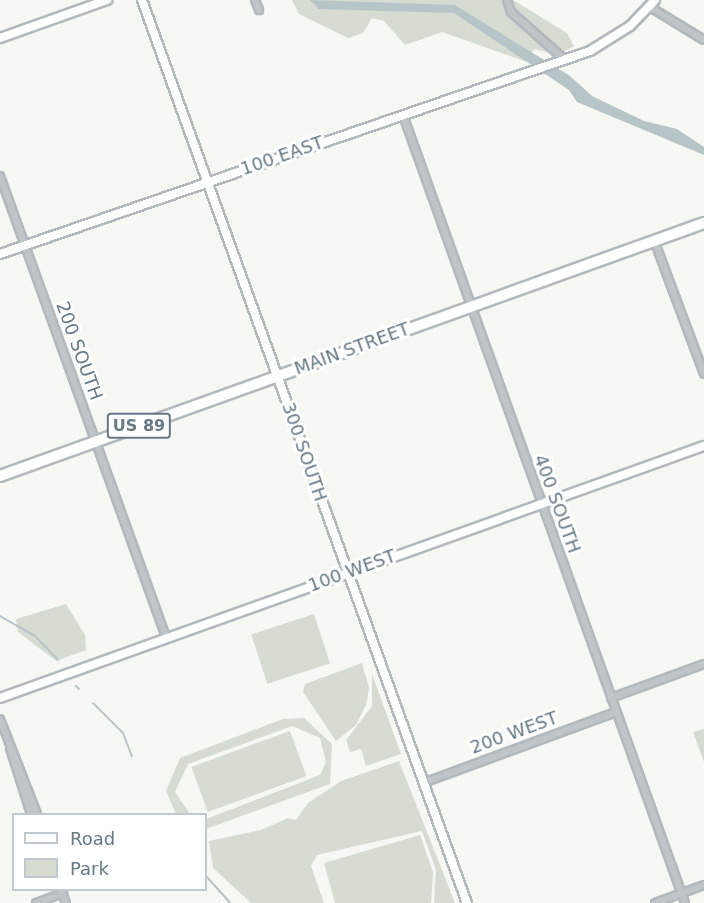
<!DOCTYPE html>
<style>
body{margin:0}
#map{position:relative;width:704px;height:903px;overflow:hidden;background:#f7f7f4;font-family:"DejaVu Sans",sans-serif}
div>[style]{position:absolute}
.green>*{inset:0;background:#d7dcd3;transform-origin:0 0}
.water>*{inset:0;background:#b7c5c8}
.stream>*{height:2px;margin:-1px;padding:0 1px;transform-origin:1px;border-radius:1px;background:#b7c5c8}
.roads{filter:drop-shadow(2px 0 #b3b9bd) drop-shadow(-2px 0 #b3b9bd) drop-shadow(0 2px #b3b9bd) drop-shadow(0 -2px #b3b9bd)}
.street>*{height:6px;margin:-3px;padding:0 3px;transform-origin:3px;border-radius:3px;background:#c0c5c8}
.secondary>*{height:8px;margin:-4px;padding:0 4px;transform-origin:4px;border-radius:4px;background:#fff}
.highway>*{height:10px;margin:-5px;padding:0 5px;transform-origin:5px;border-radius:5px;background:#fff}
span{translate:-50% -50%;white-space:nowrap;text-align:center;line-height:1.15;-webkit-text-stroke:6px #fff;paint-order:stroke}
.shield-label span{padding:2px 4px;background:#fff;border:2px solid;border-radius:4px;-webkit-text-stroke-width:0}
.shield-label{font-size:16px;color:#667985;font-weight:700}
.street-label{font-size:18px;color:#667985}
.legend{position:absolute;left:12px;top:813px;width:195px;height:78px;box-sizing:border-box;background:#fff;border:2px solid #c2c9ce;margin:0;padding:8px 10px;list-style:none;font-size:18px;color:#667985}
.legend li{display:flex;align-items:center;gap:12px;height:30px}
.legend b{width:30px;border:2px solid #c2c9ce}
</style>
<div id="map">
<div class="green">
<div style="clip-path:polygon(292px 0,513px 0,567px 33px,574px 46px,558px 55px,534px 49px,527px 62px,442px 32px,405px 45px,384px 21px,372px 18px,363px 33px,348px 38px,299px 14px)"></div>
<div style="clip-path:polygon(66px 604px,85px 635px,86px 650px,56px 661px,18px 632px,16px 619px)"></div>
<div style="left:314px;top:614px;width:52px;height:66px;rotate:72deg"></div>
<div style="clip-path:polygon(362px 663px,369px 688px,366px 705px,356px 725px,336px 741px,303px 692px,305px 684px)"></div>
<div style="clip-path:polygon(372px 674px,401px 754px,366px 766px,361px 749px,350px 752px,346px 740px,372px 706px)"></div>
<div style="clip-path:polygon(304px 718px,332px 744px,330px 784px,206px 829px,206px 819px,320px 775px,326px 762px,320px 738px,292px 726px,188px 764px,175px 792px,190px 814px,176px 814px,166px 791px,180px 758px,283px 719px)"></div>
<div style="clip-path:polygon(704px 729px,704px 762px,693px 732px)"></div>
<div style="left:290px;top:731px;width:48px;height:105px;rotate:70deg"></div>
<div style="clip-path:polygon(399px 761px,455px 903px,434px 903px,436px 870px,422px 831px,317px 855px,311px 866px,324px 903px,251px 903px,213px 868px,209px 841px,261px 830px,288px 818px,296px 820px,308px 803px,341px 781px)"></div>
<div style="clip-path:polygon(420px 835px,433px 872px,431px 903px,335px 903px,324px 863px)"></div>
</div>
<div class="water">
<div style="clip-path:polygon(310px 0,455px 5px,570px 76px,592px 96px,644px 121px,677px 129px,704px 147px,704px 155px,577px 102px,569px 90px,454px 13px,319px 9px)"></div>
</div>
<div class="stream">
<div style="left:0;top:616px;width:40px;rotate:29.7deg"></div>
<div style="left:35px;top:636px;width:33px;rotate:46deg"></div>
<div style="left:76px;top:686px;width:4px;rotate:45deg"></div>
<div style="left:93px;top:703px;width:42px;rotate:45deg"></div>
<div style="left:123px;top:733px;width:25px;rotate:69deg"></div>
<div style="left:206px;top:876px;width:36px;rotate:48deg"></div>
</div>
<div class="roads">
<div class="street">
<div style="left:255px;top:0;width:11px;rotate:68deg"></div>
<div style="left:507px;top:0;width:13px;rotate:72deg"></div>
<div style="left:511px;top:12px;width:72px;rotate:41.6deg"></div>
<div style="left:650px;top:7px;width:63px;rotate:31.4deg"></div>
<div style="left:403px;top:115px;width:837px;rotate:70.31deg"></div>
<div style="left:0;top:176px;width:491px;rotate:70.2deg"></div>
<div style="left:654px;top:240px;width:143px;rotate:69.5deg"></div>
<div style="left:611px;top:698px;width:99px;rotate:-20.1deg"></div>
<div style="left:0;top:719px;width:102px;rotate:68.7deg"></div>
<div style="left:10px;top:748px;width:69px;rotate:72.3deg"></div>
<div style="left:423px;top:783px;width:206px;rotate:-20.2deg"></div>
<div style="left:61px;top:890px;width:14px;rotate:69deg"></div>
<div style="left:36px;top:903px;width:29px;rotate:-20deg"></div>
<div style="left:655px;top:903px;width:52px;rotate:-20.2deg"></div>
</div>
<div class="secondary">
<div style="left:142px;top:0;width:960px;rotate:70.21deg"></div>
<div style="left:0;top:38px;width:114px;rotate:-19.6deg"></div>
<div style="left:0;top:254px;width:624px;rotate:-18.99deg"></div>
<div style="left:590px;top:51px;width:47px;rotate:-32deg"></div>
<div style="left:630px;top:26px;width:36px;rotate:-46deg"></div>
<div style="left:0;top:698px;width:748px;rotate:-19.7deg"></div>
</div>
<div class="highway">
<div style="left:0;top:476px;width:748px;rotate:-19.77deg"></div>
</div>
</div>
<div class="shield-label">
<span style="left:139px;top:426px">US 89</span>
</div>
<div class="street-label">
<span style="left:282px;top:156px;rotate:-19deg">100 EAST</span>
<span style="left:352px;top:349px;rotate:-20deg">MAIN STREET</span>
<span style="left:79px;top:351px;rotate:70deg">200 SOUTH</span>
<span style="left:304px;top:452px;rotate:71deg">300 SOUTH</span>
<span style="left:557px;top:504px;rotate:70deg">400 SOUTH</span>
<span style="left:352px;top:571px;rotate:-20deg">100 WEST</span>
<span style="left:514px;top:733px;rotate:-20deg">200 WEST</span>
</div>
<ul class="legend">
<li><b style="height:8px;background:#fff"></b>Road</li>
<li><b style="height:16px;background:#d7dcd3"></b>Park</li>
</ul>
</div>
